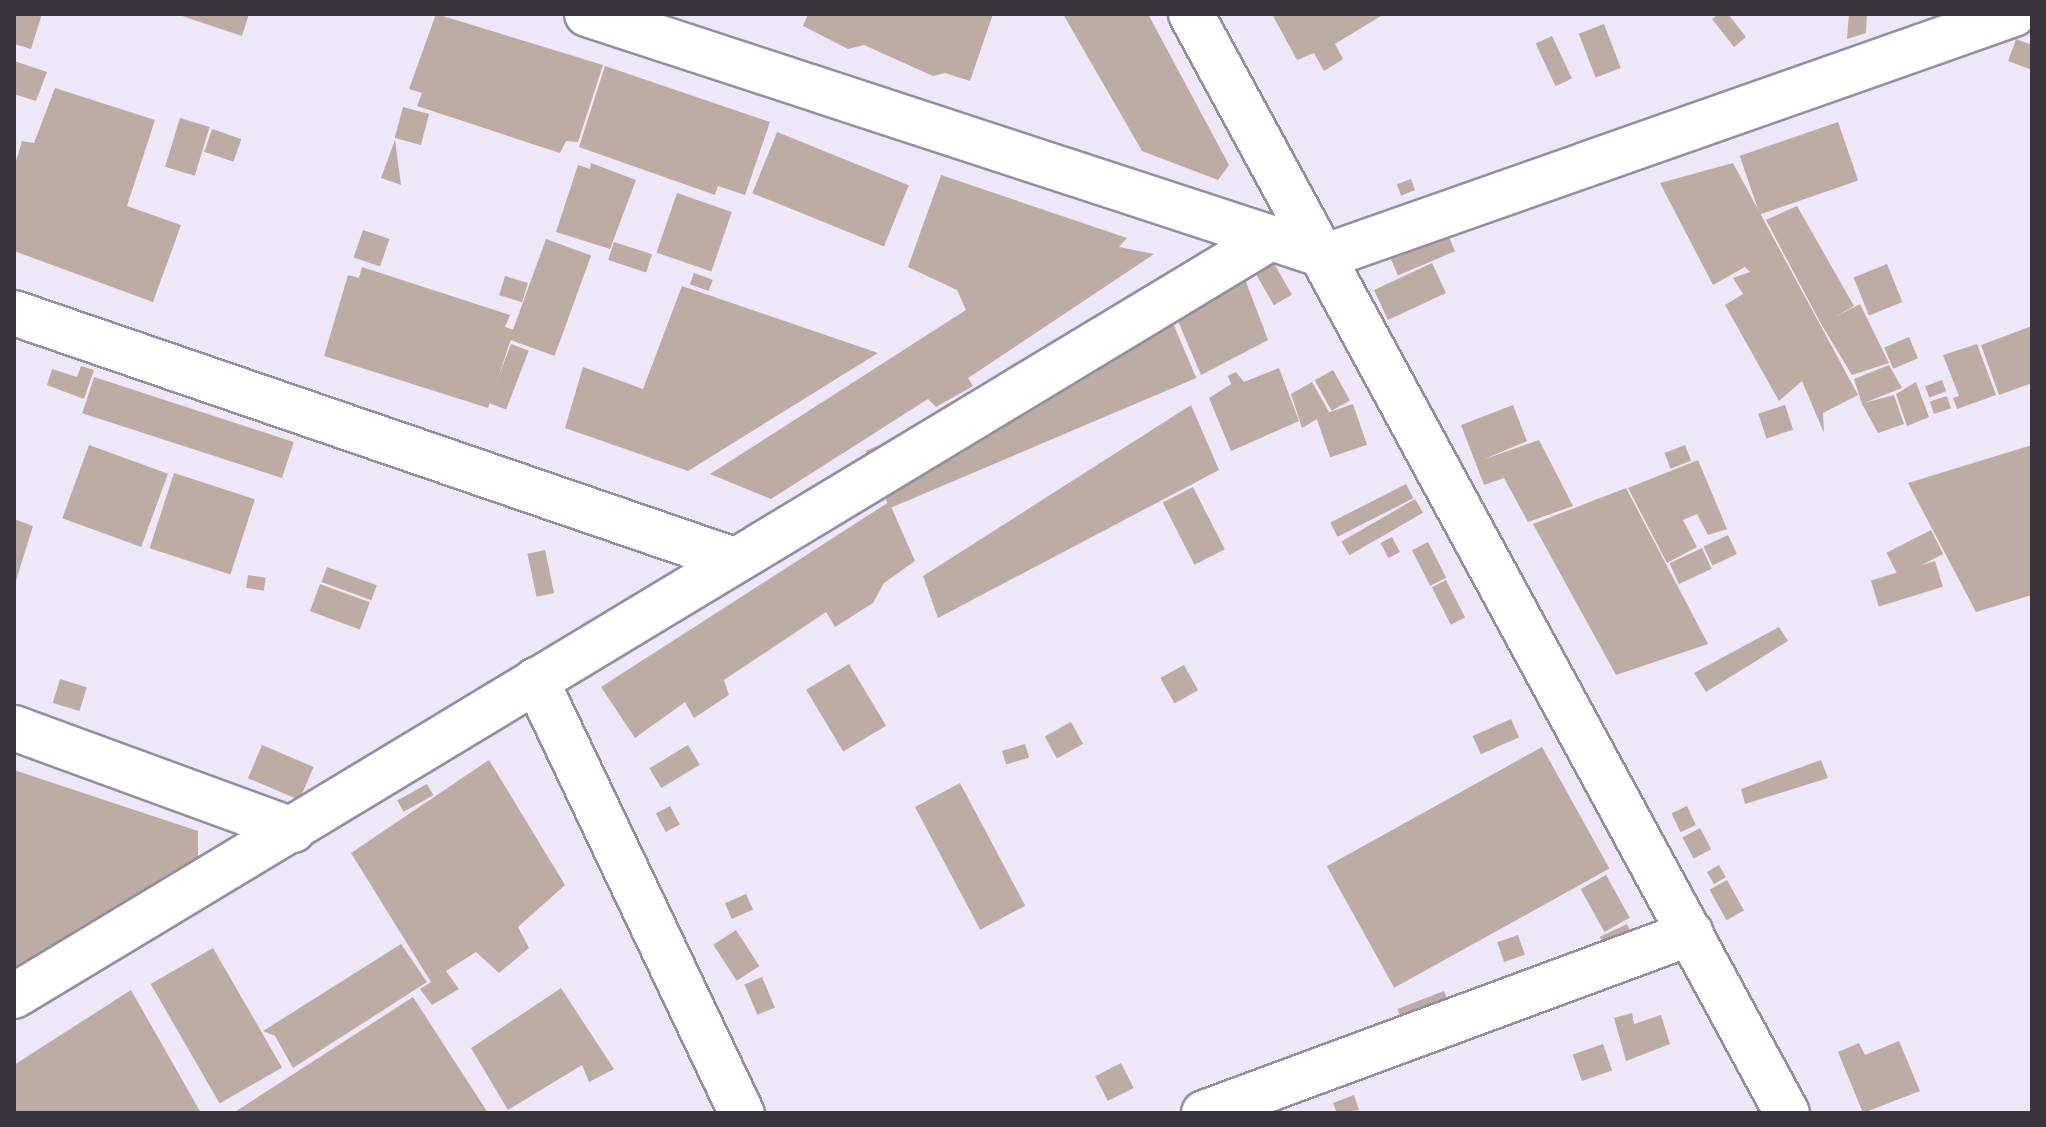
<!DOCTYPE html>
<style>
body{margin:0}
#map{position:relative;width:2046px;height:1127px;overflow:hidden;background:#ede7f8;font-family:Figtree,sans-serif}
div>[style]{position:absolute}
.building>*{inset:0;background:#bdaca3;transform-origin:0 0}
.roads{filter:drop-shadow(2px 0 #948f9e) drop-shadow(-2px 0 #948f9e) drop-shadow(0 2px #948f9e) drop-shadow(0 -2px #948f9e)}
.minor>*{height:44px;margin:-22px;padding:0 22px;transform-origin:22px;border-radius:22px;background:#fff}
span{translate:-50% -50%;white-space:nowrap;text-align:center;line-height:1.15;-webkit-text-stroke:8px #ede7f8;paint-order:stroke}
.frame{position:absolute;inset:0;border:16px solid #37353b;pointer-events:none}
</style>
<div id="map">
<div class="building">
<div style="clip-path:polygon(14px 14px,42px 14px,31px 49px,14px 44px)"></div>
<div style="clip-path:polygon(176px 14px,249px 14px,242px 36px)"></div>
<div style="clip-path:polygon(436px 14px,603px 65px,578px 142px,566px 141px,560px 153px,417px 106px,422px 93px,409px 89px)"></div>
<div style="clip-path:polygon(808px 14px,993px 14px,970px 81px,945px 73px,933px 76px,864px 45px,848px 49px,803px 26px)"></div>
<div style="clip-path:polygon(1063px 14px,1148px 14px,1229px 165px,1218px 180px,1142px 151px)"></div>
<div style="clip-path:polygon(1272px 14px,1384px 14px,1335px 44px,1343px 59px,1324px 71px,1314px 53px,1297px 60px)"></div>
<div style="clip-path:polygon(1719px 14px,1728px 14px,1746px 37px,1734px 47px,1712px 19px)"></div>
<div style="clip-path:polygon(1849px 14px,1867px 14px,1866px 33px,1847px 39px)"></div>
<div style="left:1604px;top:24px;width:47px;height:27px;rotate:69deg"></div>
<div style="left:1552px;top:36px;width:47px;height:18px;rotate:65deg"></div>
<div style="clip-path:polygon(2016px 39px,2032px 45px,2032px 70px,2008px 61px)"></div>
<div style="clip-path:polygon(14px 61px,47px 72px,36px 101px,14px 94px)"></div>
<div style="clip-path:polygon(605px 66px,770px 122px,745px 195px,718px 186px,715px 195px,579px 147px)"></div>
<div style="clip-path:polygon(55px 88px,155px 120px,127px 206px,181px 225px,153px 302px,14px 251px,14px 168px,22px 141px,34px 143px)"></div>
<div style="left:403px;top:107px;width:27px;height:32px;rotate:15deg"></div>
<div style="left:180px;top:118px;width:31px;height:51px;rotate:17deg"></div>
<div style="left:1838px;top:122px;width:62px;height:104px;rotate:71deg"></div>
<div style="left:212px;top:129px;width:31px;height:24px;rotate:19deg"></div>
<div style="left:777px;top:132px;width:142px;height:66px;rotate:22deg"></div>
<div style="clip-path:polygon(395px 140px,401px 185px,381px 178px)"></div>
<div style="clip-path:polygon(591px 163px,636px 180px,610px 249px,556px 232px,578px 165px,590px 169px)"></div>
<div style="clip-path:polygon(1733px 163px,1858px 395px,1823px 413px,1824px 433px,1802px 381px,1779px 401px,1725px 305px,1743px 294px,1733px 278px,1750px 272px,1745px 267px,1713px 285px,1660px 183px)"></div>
<div style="clip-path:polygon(941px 175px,1127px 238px,1119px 247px,1154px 254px,968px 378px,973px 386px,936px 407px,928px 399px,771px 499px,710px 474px,966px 310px,957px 290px,908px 267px)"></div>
<div style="left:1411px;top:179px;width:12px;height:15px;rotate:70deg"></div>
<div style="left:677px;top:193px;width:58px;height:63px;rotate:19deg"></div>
<div style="clip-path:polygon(1797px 206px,1854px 306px,1835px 317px,1860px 304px,1889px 363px,1852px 375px,1821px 324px,1766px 220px)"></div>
<div style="left:363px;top:230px;width:28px;height:29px;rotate:19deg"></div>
<div style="left:1446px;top:230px;width:23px;height:62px;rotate:67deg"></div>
<div style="left:546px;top:239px;width:48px;height:107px;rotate:20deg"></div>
<div style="left:614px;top:242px;width:40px;height:19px;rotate:18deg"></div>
<div style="left:1272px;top:260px;width:40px;height:21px;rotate:60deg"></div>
<div style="left:1432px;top:263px;width:33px;height:64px;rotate:65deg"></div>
<div style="left:1887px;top:264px;width:41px;height:36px;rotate:68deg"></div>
<div style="clip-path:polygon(362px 267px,510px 315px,505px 327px,514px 330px,488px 408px,324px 356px,348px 275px,359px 278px)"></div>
<div style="left:694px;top:273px;width:20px;height:12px;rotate:20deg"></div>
<div style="left:505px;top:276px;width:24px;height:20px;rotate:17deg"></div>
<div style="clip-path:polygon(1245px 279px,1268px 340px,1201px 375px,1178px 321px)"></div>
<div style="clip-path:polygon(682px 286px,878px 353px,688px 471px,565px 428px,583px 367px,643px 389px)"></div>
<div style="left:1172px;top:321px;width:62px;height:333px;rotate:67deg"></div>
<div style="clip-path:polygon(2032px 326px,2032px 383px,1999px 395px,1981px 345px)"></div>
<div style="left:1909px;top:337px;width:23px;height:27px;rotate:67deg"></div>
<div style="left:511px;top:344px;width:19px;height:63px;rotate:21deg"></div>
<div style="clip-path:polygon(1977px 344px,1996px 395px,1957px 409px,1953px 398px,1959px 396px,1943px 355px)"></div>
<div style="clip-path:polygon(1889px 365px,1902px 388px,1864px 403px,1894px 395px,1904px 424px,1878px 433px,1862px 404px,1854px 379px)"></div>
<div style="clip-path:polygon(81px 366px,94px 370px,84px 399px,47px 385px,52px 369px,77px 377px)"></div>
<div style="clip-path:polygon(1279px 368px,1299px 421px,1231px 451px,1209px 398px,1231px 384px,1228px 376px,1236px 372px,1244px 382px)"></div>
<div style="left:1333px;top:370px;width:35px;height:21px;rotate:61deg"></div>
<div style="left:94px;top:377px;width:210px;height:38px;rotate:18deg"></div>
<div style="left:1942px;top:380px;width:12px;height:18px;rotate:70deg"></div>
<div style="clip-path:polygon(1312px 382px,1329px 412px,1302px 428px,1291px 394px)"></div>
<div style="clip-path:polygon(1916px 382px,1929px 417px,1907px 426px,1896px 394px)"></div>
<div style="left:1947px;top:396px;width:13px;height:18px;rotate:72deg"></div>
<div style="left:1353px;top:404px;width:43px;height:39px;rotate:71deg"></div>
<div style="clip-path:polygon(1191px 405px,1219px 470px,938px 618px,923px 576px)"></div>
<div style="clip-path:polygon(1513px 405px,1527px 441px,1482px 460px,1539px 440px,1573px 506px,1528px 522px,1504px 478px,1484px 485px,1461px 425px)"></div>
<div style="left:1785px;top:405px;width:26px;height:28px;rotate:72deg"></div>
<div style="left:89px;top:445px;width:84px;height:78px;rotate:20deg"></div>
<div style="left:1685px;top:445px;width:17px;height:22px;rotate:69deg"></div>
<div style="clip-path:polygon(2032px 445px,2032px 595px,1976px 612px,1908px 483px)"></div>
<div style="clip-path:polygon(1698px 460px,1727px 529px,1708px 535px,1697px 514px,1683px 520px,1697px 547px,1667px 563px,1628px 488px)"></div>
<div style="left:174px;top:473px;width:85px;height:79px;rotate:18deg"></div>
<div style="left:1406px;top:484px;width:16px;height:85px;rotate:63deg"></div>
<div style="left:1193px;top:487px;width:70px;height:34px;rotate:63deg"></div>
<div style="clip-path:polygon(1626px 488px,1708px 644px,1616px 675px,1533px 524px)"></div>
<div style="left:1415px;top:499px;width:16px;height:85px;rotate:60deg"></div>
<div style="clip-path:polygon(889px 502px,915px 561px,884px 583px,873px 603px,835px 627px,826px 612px,724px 680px,729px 695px,694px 718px,685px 702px,635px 738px,601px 687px)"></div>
<div style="clip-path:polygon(14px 519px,33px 526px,15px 584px,14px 584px)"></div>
<div style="left:1931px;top:530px;width:27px;height:50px;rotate:63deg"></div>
<div style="left:1728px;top:535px;width:21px;height:27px;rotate:65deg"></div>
<div style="left:1392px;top:537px;width:17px;height:13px;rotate:62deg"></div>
<div style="left:1428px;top:542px;width:40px;height:18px;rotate:63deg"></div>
<div style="left:1702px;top:548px;width:23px;height:36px;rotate:65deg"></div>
<div style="left:545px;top:550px;width:44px;height:18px;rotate:78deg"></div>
<div style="left:1935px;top:561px;width:27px;height:67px;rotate:73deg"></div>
<div style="left:327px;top:567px;width:53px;height:16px;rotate:20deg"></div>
<div style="left:248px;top:575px;width:18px;height:13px;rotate:9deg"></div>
<div style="left:1446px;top:580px;width:42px;height:16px;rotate:63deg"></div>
<div style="left:320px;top:584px;width:53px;height:29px;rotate:20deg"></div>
<div style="clip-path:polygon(1779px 627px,1788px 641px,1706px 692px,1694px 673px)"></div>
<div style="left:849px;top:664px;width:72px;height:50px;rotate:59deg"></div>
<div style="left:1184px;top:665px;width:29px;height:27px;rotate:61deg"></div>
<div style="left:60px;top:679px;width:28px;height:25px;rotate:17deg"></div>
<div style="left:1511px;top:719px;width:20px;height:42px;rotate:66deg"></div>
<div style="left:1071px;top:722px;width:25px;height:30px;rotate:61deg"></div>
<div style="left:1025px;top:744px;width:14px;height:24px;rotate:73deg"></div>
<div style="left:262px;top:745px;width:56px;height:36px;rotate:23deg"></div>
<div style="left:688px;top:745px;width:23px;height:45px;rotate:59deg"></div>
<div style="left:1542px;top:747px;width:139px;height:246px;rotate:61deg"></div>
<div style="clip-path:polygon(489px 760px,565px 885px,518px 927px,529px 948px,499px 973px,476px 952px,446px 971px,459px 989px,432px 1005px,420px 989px,431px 982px,351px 853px)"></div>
<div style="clip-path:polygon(1821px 760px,1828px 778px,1745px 804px,1741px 789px)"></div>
<div style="clip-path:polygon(14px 770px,198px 831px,198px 872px,14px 988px)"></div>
<div style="left:960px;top:783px;width:139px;height:51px;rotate:62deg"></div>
<div style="left:427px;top:784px;width:13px;height:34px;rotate:61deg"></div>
<div style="left:670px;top:806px;width:21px;height:16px;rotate:62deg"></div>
<div style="left:1687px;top:806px;width:21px;height:17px;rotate:65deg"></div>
<div style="left:1700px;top:828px;width:24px;height:20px;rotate:62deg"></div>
<div style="left:1719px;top:865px;width:14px;height:14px;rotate:60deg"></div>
<div style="left:1606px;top:875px;width:49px;height:29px;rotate:61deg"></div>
<div style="left:1727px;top:880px;width:35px;height:20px;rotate:61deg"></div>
<div style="left:746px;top:894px;width:17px;height:23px;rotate:66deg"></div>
<div style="left:1627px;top:924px;width:17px;height:30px;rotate:65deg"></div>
<div style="left:736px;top:930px;width:43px;height:27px;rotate:57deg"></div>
<div style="left:1518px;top:935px;width:21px;height:22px;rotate:71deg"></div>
<div style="clip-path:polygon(401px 944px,427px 982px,293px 1068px,275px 1036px,263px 1031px)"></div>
<div style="left:213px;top:948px;width:138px;height:72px;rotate:60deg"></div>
<div style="left:762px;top:977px;width:33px;height:19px;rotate:67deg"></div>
<div style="clip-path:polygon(561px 988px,614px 1069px,589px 1082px,582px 1065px,508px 1110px,471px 1048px)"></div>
<div style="clip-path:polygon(131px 990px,201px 1113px,14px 1113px,14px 1065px)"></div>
<div style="left:1444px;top:991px;width:22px;height:50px;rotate:69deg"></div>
<div style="clip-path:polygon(413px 997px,488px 1113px,233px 1113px)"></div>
<div style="clip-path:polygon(1632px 1013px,1634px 1024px,1661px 1015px,1670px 1044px,1626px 1061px,1614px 1018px)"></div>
<div style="clip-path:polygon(1899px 1041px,1920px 1091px,1863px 1113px,1838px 1052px,1859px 1043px,1865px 1055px)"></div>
<div style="left:1603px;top:1044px;width:28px;height:32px;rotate:71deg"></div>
<div style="left:1121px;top:1063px;width:28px;height:29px;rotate:63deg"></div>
<div style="clip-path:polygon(1354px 1095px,1359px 1110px,1337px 1113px,1333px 1103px)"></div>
</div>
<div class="roads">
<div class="minor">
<div style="left:587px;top:14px;width:778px;rotate:18.13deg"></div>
<div style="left:1326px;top:256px;width:729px;rotate:-19.38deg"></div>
<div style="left:1191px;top:14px;width:1250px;rotate:61.53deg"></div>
<div style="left:14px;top:313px;width:761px;rotate:18.93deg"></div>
<div style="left:536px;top:680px;width:480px;rotate:64.6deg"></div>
<div style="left:14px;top:728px;width:297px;rotate:20.1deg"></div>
<div style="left:14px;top:996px;width:1466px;rotate:-31.1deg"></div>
<div style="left:1204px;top:1113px;width:519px;rotate:-20.28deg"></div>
</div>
</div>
<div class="frame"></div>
</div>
